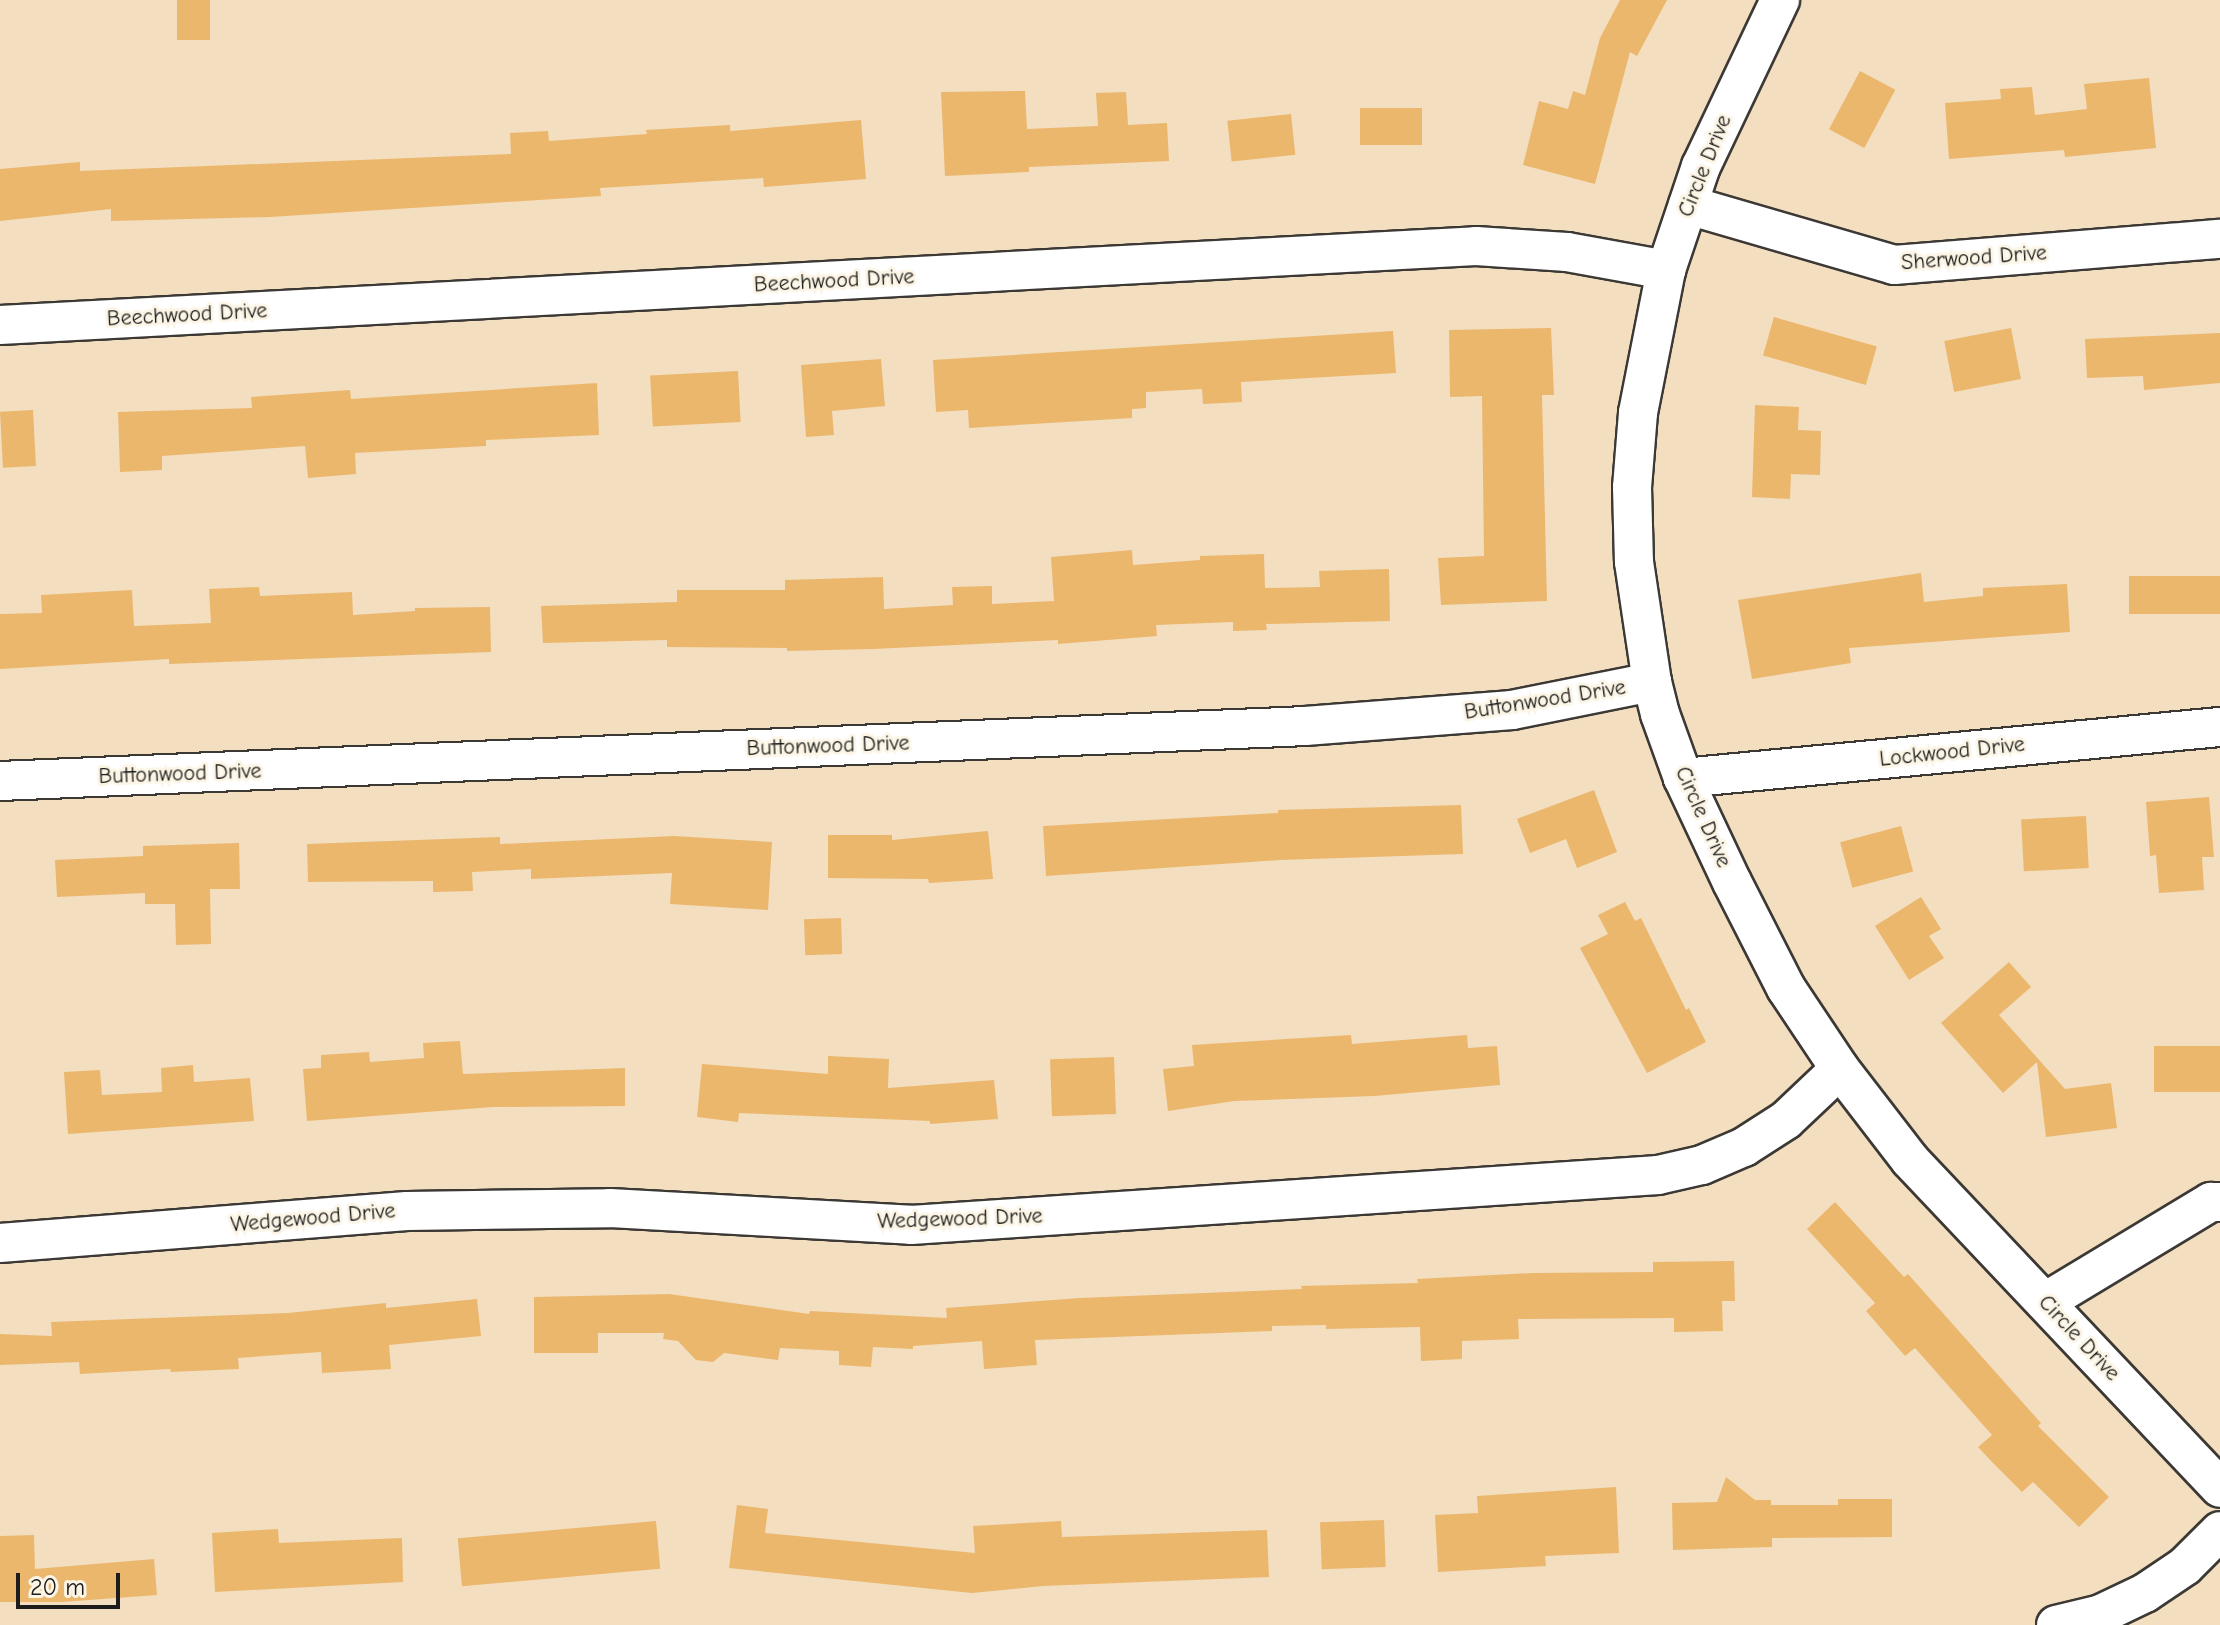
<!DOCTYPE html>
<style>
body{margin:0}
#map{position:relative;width:2220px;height:1625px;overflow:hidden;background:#f3dec0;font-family:"Comic Neue",sans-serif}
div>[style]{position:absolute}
.building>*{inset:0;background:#ebb76d;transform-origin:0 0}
.roads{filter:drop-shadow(2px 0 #3c3935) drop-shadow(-2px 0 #3c3935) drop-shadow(0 2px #3c3935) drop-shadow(0 -2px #3c3935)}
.street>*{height:38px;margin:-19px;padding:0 19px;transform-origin:19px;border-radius:19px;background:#fff}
span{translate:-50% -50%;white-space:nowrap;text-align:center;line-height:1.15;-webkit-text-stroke:6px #fcf5e5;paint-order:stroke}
.street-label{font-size:22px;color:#1c1c1c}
.scale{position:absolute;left:16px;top:1573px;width:104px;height:36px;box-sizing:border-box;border:4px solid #1c1c1c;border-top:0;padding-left:10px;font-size:24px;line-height:28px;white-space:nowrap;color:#1c1c1c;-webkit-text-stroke:6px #fcf5e5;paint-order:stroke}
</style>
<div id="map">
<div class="building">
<div style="left:177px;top:0;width:33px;height:40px"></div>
<div style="clip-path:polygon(1620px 0,1667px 0,1637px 56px,1630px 52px,1595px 184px,1523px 165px,1539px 101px,1568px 109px,1573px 91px,1585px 95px,1600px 38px)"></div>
<div style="left:1860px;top:71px;width:40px;height:66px;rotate:28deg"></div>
<div style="clip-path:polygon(2149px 78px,2156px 148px,2065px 157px,2064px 150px,1949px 159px,1945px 103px,2001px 99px,2000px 89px,2032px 87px,2035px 115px,2087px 109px,2084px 84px)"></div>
<div style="clip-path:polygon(1025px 91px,1027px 129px,1098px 126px,1096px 93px,1126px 92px,1128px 125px,1167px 123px,1169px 161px,1029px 167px,1029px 172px,945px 176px,941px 92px)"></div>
<div style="left:1422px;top:108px;width:37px;height:62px;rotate:90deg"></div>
<div style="left:1291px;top:114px;width:41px;height:64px;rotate:84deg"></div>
<div style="clip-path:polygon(861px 120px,866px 179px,764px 187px,763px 178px,600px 188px,601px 196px,270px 217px,111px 221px,111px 209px,0 221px,0 169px,80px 162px,80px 171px,511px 154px,510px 133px,548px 131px,549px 141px,647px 134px,646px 130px,730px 125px,730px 131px)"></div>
<div style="left:1774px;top:317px;width:107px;height:40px;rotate:16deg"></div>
<div style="clip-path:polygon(1551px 328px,1554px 395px,1542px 395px,1547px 601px,1441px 605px,1438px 558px,1484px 556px,1482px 396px,1450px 397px,1449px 330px)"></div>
<div style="left:2011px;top:328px;width:52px;height:68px;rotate:79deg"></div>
<div style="clip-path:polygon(1393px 331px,1396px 373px,1241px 382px,1242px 402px,1203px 404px,1202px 389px,1146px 392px,1146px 408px,1132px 409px,1132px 418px,969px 428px,968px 410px,936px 412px,933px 360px)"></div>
<div style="clip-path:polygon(2220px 333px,2220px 383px,2144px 390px,2143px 376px,2087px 378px,2085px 339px)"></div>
<div style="clip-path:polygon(881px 359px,885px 406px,832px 411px,834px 435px,806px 437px,801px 365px)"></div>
<div style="left:738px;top:371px;width:51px;height:88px;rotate:87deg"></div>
<div style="clip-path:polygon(597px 383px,599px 435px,486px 440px,486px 446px,355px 453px,356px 474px,308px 478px,305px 446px,162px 456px,162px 470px,120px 472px,118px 412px,252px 408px,251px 397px,350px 390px,351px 399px)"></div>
<div style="clip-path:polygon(1755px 405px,1799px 407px,1798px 430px,1821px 431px,1820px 475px,1791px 474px,1790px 499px,1752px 497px)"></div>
<div style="left:33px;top:410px;width:56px;height:33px;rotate:87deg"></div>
<div style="clip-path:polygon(1132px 550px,1133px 565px,1200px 560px,1200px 556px,1264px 554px,1265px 588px,1320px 587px,1319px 571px,1389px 569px,1390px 621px,1266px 624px,1267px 630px,1233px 631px,1233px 622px,1156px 625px,1157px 636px,1058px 644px,1058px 640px,873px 649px,787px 651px,787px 648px,667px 647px,667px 640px,543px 643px,541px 606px,677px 602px,677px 590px,785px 590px,785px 580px,883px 577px,884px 609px,953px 605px,952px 587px,992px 586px,992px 604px,1054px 601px,1051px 557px)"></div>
<div style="clip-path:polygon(1921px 573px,1924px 602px,1983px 596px,1983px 588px,2067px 584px,2070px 632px,1849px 648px,1851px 663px,1752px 679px,1738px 600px)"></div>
<div style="left:2220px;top:576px;width:38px;height:91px;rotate:90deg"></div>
<div style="clip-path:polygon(259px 587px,260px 596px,352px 592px,353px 615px,415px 611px,415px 608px,490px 607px,491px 652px,169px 664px,169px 659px,0 669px,0 614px,42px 613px,41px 595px,132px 590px,134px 626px,211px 623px,209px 589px)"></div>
<div style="clip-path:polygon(1594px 790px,1617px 852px,1577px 868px,1566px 839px,1530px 853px,1517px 819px)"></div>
<div style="clip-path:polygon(2209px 797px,2214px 857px,2202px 857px,2204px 890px,2159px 893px,2156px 855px,2150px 856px,2146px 802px)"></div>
<div style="clip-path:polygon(1461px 805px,1463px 854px,1280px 860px,1046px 876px,1043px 826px,1278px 813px,1278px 810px)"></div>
<div style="left:2086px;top:816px;width:52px;height:65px;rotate:87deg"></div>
<div style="left:1901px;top:826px;width:47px;height:63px;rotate:75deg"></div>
<div style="clip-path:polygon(988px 831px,993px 879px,929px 883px,928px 879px,828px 878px,828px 835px,892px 835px,892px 840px)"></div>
<div style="clip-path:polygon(674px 836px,772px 842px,768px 910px,670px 904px,672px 873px,531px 879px,531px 869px,472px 872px,473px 891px,433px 892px,433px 881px,308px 882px,307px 844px,500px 837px,500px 844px)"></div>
<div style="clip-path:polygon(239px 843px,240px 889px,210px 889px,211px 944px,176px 945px,175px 904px,145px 904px,145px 893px,57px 897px,55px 860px,143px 856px,143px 846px)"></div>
<div style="clip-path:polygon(1921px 897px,1941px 929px,1929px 936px,1944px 958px,1909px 980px,1875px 926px)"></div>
<div style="clip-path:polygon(1625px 902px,1635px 921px,1641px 918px,1686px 1010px,1689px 1008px,1706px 1042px,1647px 1073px,1580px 948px,1608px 934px,1598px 915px)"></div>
<div style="left:841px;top:918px;width:36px;height:37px;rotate:88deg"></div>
<div style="clip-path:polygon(2009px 962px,2031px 987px,1999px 1015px,2065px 1089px,2111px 1083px,2117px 1128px,2046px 1137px,2037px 1062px,2003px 1093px,1941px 1023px)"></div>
<div style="clip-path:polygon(1351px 1035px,1352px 1044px,1467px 1035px,1468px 1048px,1497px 1046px,1500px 1085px,1374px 1096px,1234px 1101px,1168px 1111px,1163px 1069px,1194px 1066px,1192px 1045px)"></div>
<div style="clip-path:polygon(460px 1041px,463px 1074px,625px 1068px,625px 1106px,493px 1107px,307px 1121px,303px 1069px,321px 1068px,321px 1055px,369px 1052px,370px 1062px,424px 1058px,423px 1043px)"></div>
<div style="left:2220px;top:1046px;width:46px;height:66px;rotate:90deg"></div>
<div style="clip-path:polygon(828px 1056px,889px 1059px,888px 1088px,994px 1080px,998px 1119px,930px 1124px,930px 1121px,739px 1113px,738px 1122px,697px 1117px,702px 1064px,828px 1074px)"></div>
<div style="left:1114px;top:1057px;width:57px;height:64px;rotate:88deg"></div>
<div style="clip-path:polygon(193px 1065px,194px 1082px,250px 1078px,254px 1121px,68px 1134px,64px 1072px,100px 1070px,102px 1095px,162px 1092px,161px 1068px)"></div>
<div style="clip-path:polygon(1835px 1202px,1904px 1277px,1908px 1274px,2041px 1423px,2038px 1426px,2109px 1497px,2079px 1527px,2033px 1482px,2022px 1492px,1993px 1463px,1978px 1447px,1992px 1435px,1915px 1348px,1905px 1356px,1866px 1311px,1875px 1303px,1807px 1229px)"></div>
<div style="clip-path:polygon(1734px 1261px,1735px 1301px,1722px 1301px,1723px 1331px,1674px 1332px,1674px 1318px,1518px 1319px,1519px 1339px,1462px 1341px,1462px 1359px,1421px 1361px,1420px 1327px,1326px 1329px,1326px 1325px,1272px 1326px,1272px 1331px,1035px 1340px,1037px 1365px,984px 1369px,982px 1341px,913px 1346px,913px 1349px,873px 1347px,871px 1367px,839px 1365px,839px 1351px,780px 1348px,778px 1360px,724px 1353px,713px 1362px,696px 1360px,678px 1341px,663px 1339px,664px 1333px,598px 1333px,598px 1353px,534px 1353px,534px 1297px,669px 1294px,809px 1314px,810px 1311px,947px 1318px,946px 1308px,1080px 1298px,1302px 1289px,1301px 1286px,1418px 1283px,1417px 1279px,1533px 1273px,1653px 1272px,1653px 1262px)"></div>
<div style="clip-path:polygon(477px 1299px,481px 1336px,389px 1345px,391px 1369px,322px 1373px,321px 1352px,238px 1358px,239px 1369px,171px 1372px,170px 1369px,80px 1374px,79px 1362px,0 1365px,0 1334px,52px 1336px,51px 1322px,288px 1313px,386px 1303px,386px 1308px)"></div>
<div style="clip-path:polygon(1726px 1477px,1755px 1500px,1771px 1500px,1771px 1505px,1838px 1505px,1838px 1499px,1892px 1499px,1892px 1537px,1772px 1538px,1772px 1547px,1673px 1550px,1672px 1503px,1717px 1502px)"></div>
<div style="clip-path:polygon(1616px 1487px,1619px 1553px,1545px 1556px,1546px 1566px,1438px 1572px,1435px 1515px,1478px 1513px,1477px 1496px)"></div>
<div style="clip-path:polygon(737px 1505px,768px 1509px,765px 1533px,975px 1553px,973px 1526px,1061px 1521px,1062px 1537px,1267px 1530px,1269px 1577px,1043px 1586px,972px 1593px,729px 1568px)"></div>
<div style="left:1384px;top:1520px;width:47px;height:64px;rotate:88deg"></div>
<div style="left:656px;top:1521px;width:48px;height:199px;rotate:85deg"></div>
<div style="clip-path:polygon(278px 1529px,279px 1543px,402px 1538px,403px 1582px,215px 1592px,212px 1533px)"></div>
<div style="clip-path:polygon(34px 1535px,35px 1569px,154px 1559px,157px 1595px,62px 1602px,0 1602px,0 1536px)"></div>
</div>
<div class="roads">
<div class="street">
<div style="left:1780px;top:0;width:184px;rotate:115.4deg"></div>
<div style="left:1701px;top:166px;width:110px;rotate:108.6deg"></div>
<div style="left:1666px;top:270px;width:146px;rotate:101.1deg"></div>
<div style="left:1638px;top:413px;width:74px;rotate:94.6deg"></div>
<div style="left:1632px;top:487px;width:75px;rotate:88.5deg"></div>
<div style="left:1634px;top:562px;width:121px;rotate:81.5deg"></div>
<div style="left:1652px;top:682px;width:33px;rotate:76deg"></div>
<div style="left:1660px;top:714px;width:68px;rotate:70.2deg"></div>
<div style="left:1683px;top:778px;width:115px;rotate:64.8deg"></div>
<div style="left:1732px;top:882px;width:119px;rotate:63deg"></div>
<div style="left:1786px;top:988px;width:97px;rotate:56.3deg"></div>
<div style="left:1840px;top:1069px;width:115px;rotate:52.4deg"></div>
<div style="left:1910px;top:1160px;width:451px;rotate:46.6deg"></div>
<div style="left:1688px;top:205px;width:215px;rotate:16.2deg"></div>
<div style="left:1894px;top:265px;width:327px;rotate:-4.6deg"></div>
<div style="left:0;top:325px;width:1478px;rotate:-3.06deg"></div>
<div style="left:1476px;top:246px;width:91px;rotate:3.8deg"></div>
<div style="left:1567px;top:252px;width:101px;rotate:10.3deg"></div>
<div style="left:1683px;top:778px;width:539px;rotate:-5.43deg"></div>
<div style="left:0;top:781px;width:1306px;rotate:-2.41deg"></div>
<div style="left:1305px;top:726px;width:208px;rotate:-4.4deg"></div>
<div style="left:1512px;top:710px;width:143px;rotate:-11.3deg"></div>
<div style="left:0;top:1243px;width:408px;rotate:-4.5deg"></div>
<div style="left:407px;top:1211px;width:203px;rotate:-0.8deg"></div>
<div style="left:610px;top:1208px;width:301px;rotate:3.2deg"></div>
<div style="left:911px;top:1225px;width:749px;rotate:-3.83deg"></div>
<div style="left:1658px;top:1175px;width:45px;rotate:-12.8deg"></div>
<div style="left:1702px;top:1165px;width:46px;rotate:-23.2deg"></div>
<div style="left:1744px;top:1147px;width:50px;rotate:-32.7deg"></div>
<div style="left:1786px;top:1120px;width:74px;rotate:-43.4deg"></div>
<div style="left:2045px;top:1302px;width:194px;rotate:-31.1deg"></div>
<div style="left:2211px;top:1202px;width:9px"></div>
<div style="left:2056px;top:1625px;width:46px;rotate:-13.7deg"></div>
<div style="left:2101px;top:1614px;width:49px;rotate:-25.5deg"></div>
<div style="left:2145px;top:1593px;width:48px;rotate:-34deg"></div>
<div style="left:2185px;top:1566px;width:49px;rotate:-45deg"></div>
</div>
</div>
<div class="street-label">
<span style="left:1705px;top:166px;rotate:-68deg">Circle Drive</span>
<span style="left:1974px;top:258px;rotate:-4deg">Sherwood Drive</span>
<span style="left:834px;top:281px;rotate:-3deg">Beechwood Drive</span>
<span style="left:187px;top:315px;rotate:-3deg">Beechwood Drive</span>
<span style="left:1545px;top:700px;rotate:-9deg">Buttonwood Drive</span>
<span style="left:828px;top:746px;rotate:-2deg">Buttonwood Drive</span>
<span style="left:1952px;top:752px;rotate:-6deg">Lockwood Drive</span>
<span style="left:180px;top:774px;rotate:-2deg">Buttonwood Drive</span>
<span style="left:1703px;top:817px;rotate:66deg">Circle Drive</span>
<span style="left:313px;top:1218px;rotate:-5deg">Wedgewood Drive</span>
<span style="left:960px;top:1219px;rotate:-2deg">Wedgewood Drive</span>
<span style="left:2079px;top:1338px;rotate:47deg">Circle Drive</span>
</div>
<div class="scale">20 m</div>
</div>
